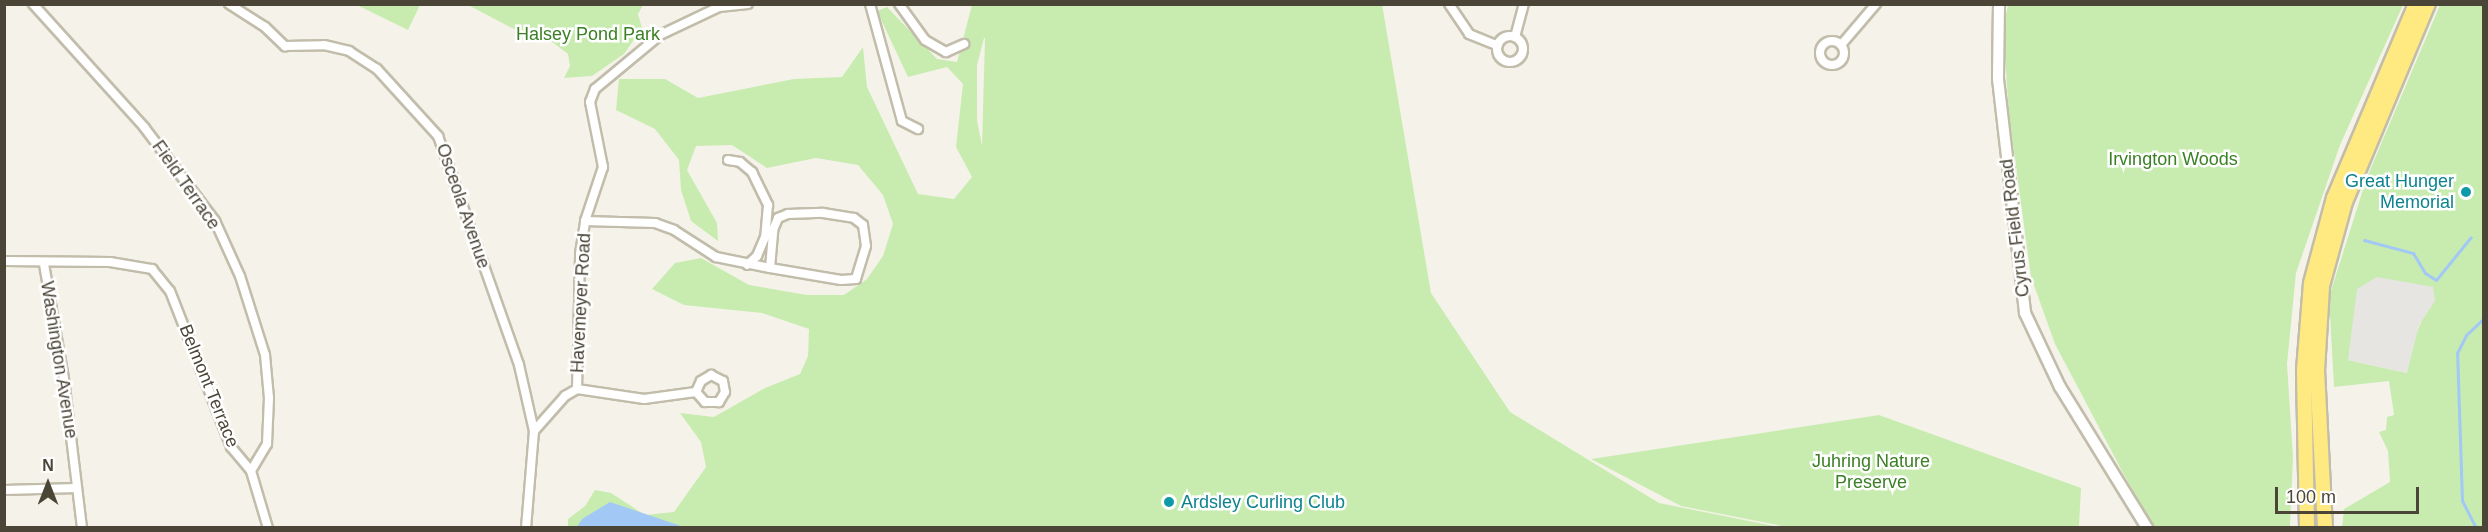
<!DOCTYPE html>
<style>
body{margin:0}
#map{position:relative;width:2488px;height:532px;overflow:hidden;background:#f5f3e9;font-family:Arial,sans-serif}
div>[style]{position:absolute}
.green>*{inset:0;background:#c8ecb0}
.parking>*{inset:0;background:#e7e5e1}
.water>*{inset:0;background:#a2c8f5}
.stream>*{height:3px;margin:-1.5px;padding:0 1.5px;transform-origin:1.5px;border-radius:1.5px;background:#a2c8f5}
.roads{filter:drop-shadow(2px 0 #c2bdab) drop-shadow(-2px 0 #c2bdab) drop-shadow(0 2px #c2bdab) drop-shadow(0 -2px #c2bdab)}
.minor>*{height:8px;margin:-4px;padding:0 4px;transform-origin:4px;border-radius:4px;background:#fff}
.minor>.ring{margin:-4px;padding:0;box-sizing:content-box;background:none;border:8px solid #fff;border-radius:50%}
.tertiary>*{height:10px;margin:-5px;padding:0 5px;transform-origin:5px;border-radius:5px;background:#fff}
.trunk>*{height:14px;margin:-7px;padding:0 7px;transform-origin:7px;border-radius:7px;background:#ffe981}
.dots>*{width:16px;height:16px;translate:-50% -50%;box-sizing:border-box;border:3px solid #fff;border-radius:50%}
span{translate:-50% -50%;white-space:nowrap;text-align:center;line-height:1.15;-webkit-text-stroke:5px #fff;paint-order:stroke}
.park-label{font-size:18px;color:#3b8025}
.culture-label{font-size:18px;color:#0d838f}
.right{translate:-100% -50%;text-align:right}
.left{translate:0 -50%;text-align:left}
.street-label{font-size:18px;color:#4a4537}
.frame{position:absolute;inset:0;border:6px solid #4a4537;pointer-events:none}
.north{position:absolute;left:18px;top:454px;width:60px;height:60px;-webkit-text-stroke:4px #fff;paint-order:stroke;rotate:0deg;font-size:16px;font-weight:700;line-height:24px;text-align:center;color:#4a4537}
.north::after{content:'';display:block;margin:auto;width:21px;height:27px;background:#4a4537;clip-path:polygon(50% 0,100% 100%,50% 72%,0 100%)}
.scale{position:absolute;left:2275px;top:487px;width:144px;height:27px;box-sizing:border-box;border:3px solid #4a4537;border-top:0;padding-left:8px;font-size:18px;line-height:21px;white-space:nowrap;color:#4a4537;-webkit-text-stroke:4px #fff;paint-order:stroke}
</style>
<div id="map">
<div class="green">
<div style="clip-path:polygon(evenodd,1382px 4px,1431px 293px,1510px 412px,1659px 503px,1779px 527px,568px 528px,568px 519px,585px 506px,595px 490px,611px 493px,645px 515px,674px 512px,706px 467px,701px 442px,680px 413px,714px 417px,765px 388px,800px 374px,808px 356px,809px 329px,762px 313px,684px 305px,652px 289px,675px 263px,701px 258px,749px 285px,807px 295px,844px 295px,867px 279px,883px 256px,893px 224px,883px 195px,858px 165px,816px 158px,767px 168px,732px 145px,696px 146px,687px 170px,717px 223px,718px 241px,691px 221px,681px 190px,679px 160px,655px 129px,616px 110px,619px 79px,665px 79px,698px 98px,794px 79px,842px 77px,863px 47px,867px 87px,918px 194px,954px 199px,972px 177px,956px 147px,963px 84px,947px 67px,908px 77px,877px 11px,887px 7px,937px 59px,957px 62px,972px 5px,1382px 4px,984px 38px,985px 38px,982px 146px,977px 120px,977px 65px,984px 38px)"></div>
<div style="clip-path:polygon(357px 5px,420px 5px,408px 30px)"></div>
<div style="clip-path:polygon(468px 5px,643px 5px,638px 14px,642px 28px,624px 54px,592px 76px,564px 78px,570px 66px,568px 54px,551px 41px,512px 28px)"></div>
<div style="clip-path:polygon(2008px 5px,2403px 5px,2340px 145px,2296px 273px,2287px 364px,2293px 457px,2290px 527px,2154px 527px,2123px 473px,2055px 344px,2031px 277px,2009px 115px,2003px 27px)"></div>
<div style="clip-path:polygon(evenodd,2440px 5px,2483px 5px,2483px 527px,2342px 527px,2344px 509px,2390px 482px,2388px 451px,2379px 432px,2386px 430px,2387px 417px,2394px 415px,2389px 381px,2334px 387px,2329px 297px,2367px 177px,2440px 5px,2423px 318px,2411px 345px,2407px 373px,2348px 360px,2423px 318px)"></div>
<div style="clip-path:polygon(1879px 415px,2081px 488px,2079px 527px,1787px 527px,1681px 506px,1591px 459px)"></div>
</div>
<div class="parking">
<div style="clip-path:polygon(2377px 277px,2433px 287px,2435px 301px,2419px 325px,2407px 373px,2348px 360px,2357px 289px)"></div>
</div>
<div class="water">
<div style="clip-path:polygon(610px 502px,684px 527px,577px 527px,582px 519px)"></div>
</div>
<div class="stream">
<div style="left:2364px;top:240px;width:51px;rotate:14.9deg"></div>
<div style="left:2413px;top:253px;width:23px;rotate:59deg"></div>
<div style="left:2425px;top:273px;width:13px;rotate:32deg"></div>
<div style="left:2436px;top:280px;width:55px;rotate:-50.9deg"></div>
<div style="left:2476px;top:528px;width:30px;rotate:-117deg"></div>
<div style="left:2462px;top:501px;width:148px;rotate:-91.9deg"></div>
<div style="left:2457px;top:353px;width:20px;rotate:-63deg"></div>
<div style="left:2466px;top:335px;width:25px;rotate:-43deg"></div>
</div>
<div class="roads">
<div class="minor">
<div style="left:33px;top:4px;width:166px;rotate:47.9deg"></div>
<div style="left:144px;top:127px;width:118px;rotate:52.9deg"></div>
<div style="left:215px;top:221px;width:60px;rotate:65.6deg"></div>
<div style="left:240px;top:276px;width:83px;rotate:72.4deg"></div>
<div style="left:265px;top:355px;width:43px;rotate:84.7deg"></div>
<div style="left:269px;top:398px;width:46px;rotate:92.5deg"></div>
<div style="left:267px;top:444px;width:31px;rotate:121deg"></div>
<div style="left:229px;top:4px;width:43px;rotate:32.6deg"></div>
<div style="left:265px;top:27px;width:28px;rotate:44deg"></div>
<div style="left:285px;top:46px;width:39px;rotate:-1deg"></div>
<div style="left:324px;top:45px;width:26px;rotate:13deg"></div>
<div style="left:349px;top:51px;width:33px;rotate:33deg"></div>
<div style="left:377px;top:69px;width:91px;rotate:47.7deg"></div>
<div style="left:438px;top:136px;width:243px;rotate:70.5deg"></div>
<div style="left:519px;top:365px;width:68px;rotate:77.2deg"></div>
<div style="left:534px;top:431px;width:97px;rotate:94.7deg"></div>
<div style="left:870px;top:4px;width:121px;rotate:74.7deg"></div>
<div style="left:902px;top:121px;width:18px;rotate:27deg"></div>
<div style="left:899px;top:4px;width:44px;rotate:54.2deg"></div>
<div style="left:925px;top:40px;width:24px;rotate:30deg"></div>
<div style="left:946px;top:52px;width:20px;rotate:-24deg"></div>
<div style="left:1449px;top:4px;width:36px;rotate:56deg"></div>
<div style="left:1469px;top:34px;width:31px;rotate:22deg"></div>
<div class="ring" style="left:1497px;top:36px;width:18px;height:18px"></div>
<div style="left:1515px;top:37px;width:34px;rotate:-75deg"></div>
<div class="ring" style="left:1820px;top:41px;width:16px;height:16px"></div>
<div style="left:1841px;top:45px;width:54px;rotate:-49.5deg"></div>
<div style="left:728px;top:160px;width:12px;rotate:9deg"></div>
<div style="left:740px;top:162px;width:16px;rotate:40deg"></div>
<div style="left:752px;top:172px;width:37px;rotate:64deg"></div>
<div style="left:768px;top:205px;width:32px;rotate:95deg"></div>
<div style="left:765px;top:237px;width:21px;rotate:113deg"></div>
<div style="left:757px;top:256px;width:13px;rotate:138deg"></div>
<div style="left:823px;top:213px;width:31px;rotate:9deg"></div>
<div style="left:854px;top:218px;width:11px;rotate:38deg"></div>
<div style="left:863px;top:225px;width:21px;rotate:82deg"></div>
<div style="left:866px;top:246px;width:34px;rotate:107deg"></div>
<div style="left:856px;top:279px;width:15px;rotate:176deg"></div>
<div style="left:841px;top:280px;width:72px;rotate:-170.4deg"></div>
<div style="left:770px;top:268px;width:38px;rotate:-85deg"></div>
<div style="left:773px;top:230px;width:13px;rotate:-67deg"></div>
<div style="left:778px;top:218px;width:11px;rotate:-22deg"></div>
<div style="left:788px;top:214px;width:35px;rotate:-2deg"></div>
<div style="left:585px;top:221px;width:70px;rotate:1.6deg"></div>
<div style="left:655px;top:223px;width:20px;rotate:20deg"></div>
<div style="left:674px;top:230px;width:50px;rotate:32.7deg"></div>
<div style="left:716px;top:257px;width:55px;rotate:11.5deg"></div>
<div style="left:4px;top:261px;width:106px;rotate:0.5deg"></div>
<div style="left:110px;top:262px;width:43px;rotate:9.5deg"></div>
<div style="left:152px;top:269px;width:28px;rotate:51deg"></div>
<div style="left:170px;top:291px;width:168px;rotate:68.6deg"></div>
<div style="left:231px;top:447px;width:31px;rotate:50deg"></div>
<div style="left:251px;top:471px;width:59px;rotate:73.4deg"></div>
<div style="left:44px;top:264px;width:117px;rotate:80.1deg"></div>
<div style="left:64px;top:379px;width:150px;rotate:83.1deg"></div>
<div style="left:577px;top:389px;width:68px;rotate:8.5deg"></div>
<div style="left:644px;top:399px;width:52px;rotate:-7.7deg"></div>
<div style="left:696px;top:392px;width:12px;rotate:-66deg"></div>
<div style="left:701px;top:381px;width:12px;rotate:-31deg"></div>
<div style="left:711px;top:375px;width:13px;rotate:27deg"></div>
<div style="left:723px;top:381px;width:11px;rotate:80deg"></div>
<div style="left:725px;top:392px;width:12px;rotate:121deg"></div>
<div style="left:719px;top:402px;width:14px;rotate:180deg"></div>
<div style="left:705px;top:402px;width:13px;rotate:-132deg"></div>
<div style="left:534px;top:431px;width:47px;rotate:-48.5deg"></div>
<div style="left:565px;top:396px;width:14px;rotate:-30deg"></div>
<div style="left:577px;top:389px;width:135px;rotate:-88.7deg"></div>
<div style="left:580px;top:254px;width:33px;rotate:-81deg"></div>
<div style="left:585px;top:221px;width:57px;rotate:-71.6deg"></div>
<div style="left:603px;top:167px;width:66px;rotate:-101.3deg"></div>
<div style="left:590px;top:102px;width:14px;rotate:-69deg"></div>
<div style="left:595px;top:89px;width:85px;rotate:-39.7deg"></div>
<div style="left:660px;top:35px;width:65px;rotate:-25.4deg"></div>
<div style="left:719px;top:7px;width:29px;rotate:-6deg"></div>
<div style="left:4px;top:490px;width:73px;rotate:-1.6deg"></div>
</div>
<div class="tertiary">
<div style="left:1999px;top:4px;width:75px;rotate:90.8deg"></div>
<div style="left:1998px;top:79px;width:236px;rotate:83.4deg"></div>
<div style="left:2025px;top:313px;width:82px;rotate:64.7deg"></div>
<div style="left:2060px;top:387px;width:166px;rotate:58.3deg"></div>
</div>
<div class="trunk">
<div style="left:2307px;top:528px;width:158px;rotate:-91.1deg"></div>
<div style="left:2304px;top:370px;width:87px;rotate:-85.4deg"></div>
<div style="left:2311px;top:283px;width:88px;rotate:-74.9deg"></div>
<div style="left:2334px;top:198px;width:211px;rotate:-67.1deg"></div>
<div style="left:2325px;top:528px;width:157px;rotate:-92.9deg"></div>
<div style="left:2317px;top:371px;width:85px;rotate:-86.6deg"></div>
<div style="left:2322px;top:286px;width:87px;rotate:-74.7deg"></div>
<div style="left:2345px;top:202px;width:215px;rotate:-67.3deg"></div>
</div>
</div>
<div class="dots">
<div style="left:2466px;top:192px;background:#0f9aa8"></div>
<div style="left:1169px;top:502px;background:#0f9aa8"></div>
</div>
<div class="park-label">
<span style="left:588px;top:34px">Halsey Pond Park</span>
<span style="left:2173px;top:159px">Irvington Woods</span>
<span style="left:1871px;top:472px">Juhring Nature<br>Preserve</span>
</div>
<div class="culture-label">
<span class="right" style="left:2454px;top:192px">Great Hunger<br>Memorial</span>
<span class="left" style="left:1181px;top:502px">Ardsley Curling Club</span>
</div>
<div class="street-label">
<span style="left:186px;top:185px;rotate:55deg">Field Terrace</span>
<span style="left:463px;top:206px;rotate:71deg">Osceola Avenue</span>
<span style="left:2015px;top:228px;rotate:-97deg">Cyrus Field Road</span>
<span style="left:581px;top:303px;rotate:-87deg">Havemeyer Road</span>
<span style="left:59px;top:360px;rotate:81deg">Washington Avenue</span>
<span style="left:209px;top:386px;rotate:68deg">Belmont Terrace</span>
</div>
<div class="frame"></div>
<div class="north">N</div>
<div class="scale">100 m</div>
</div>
